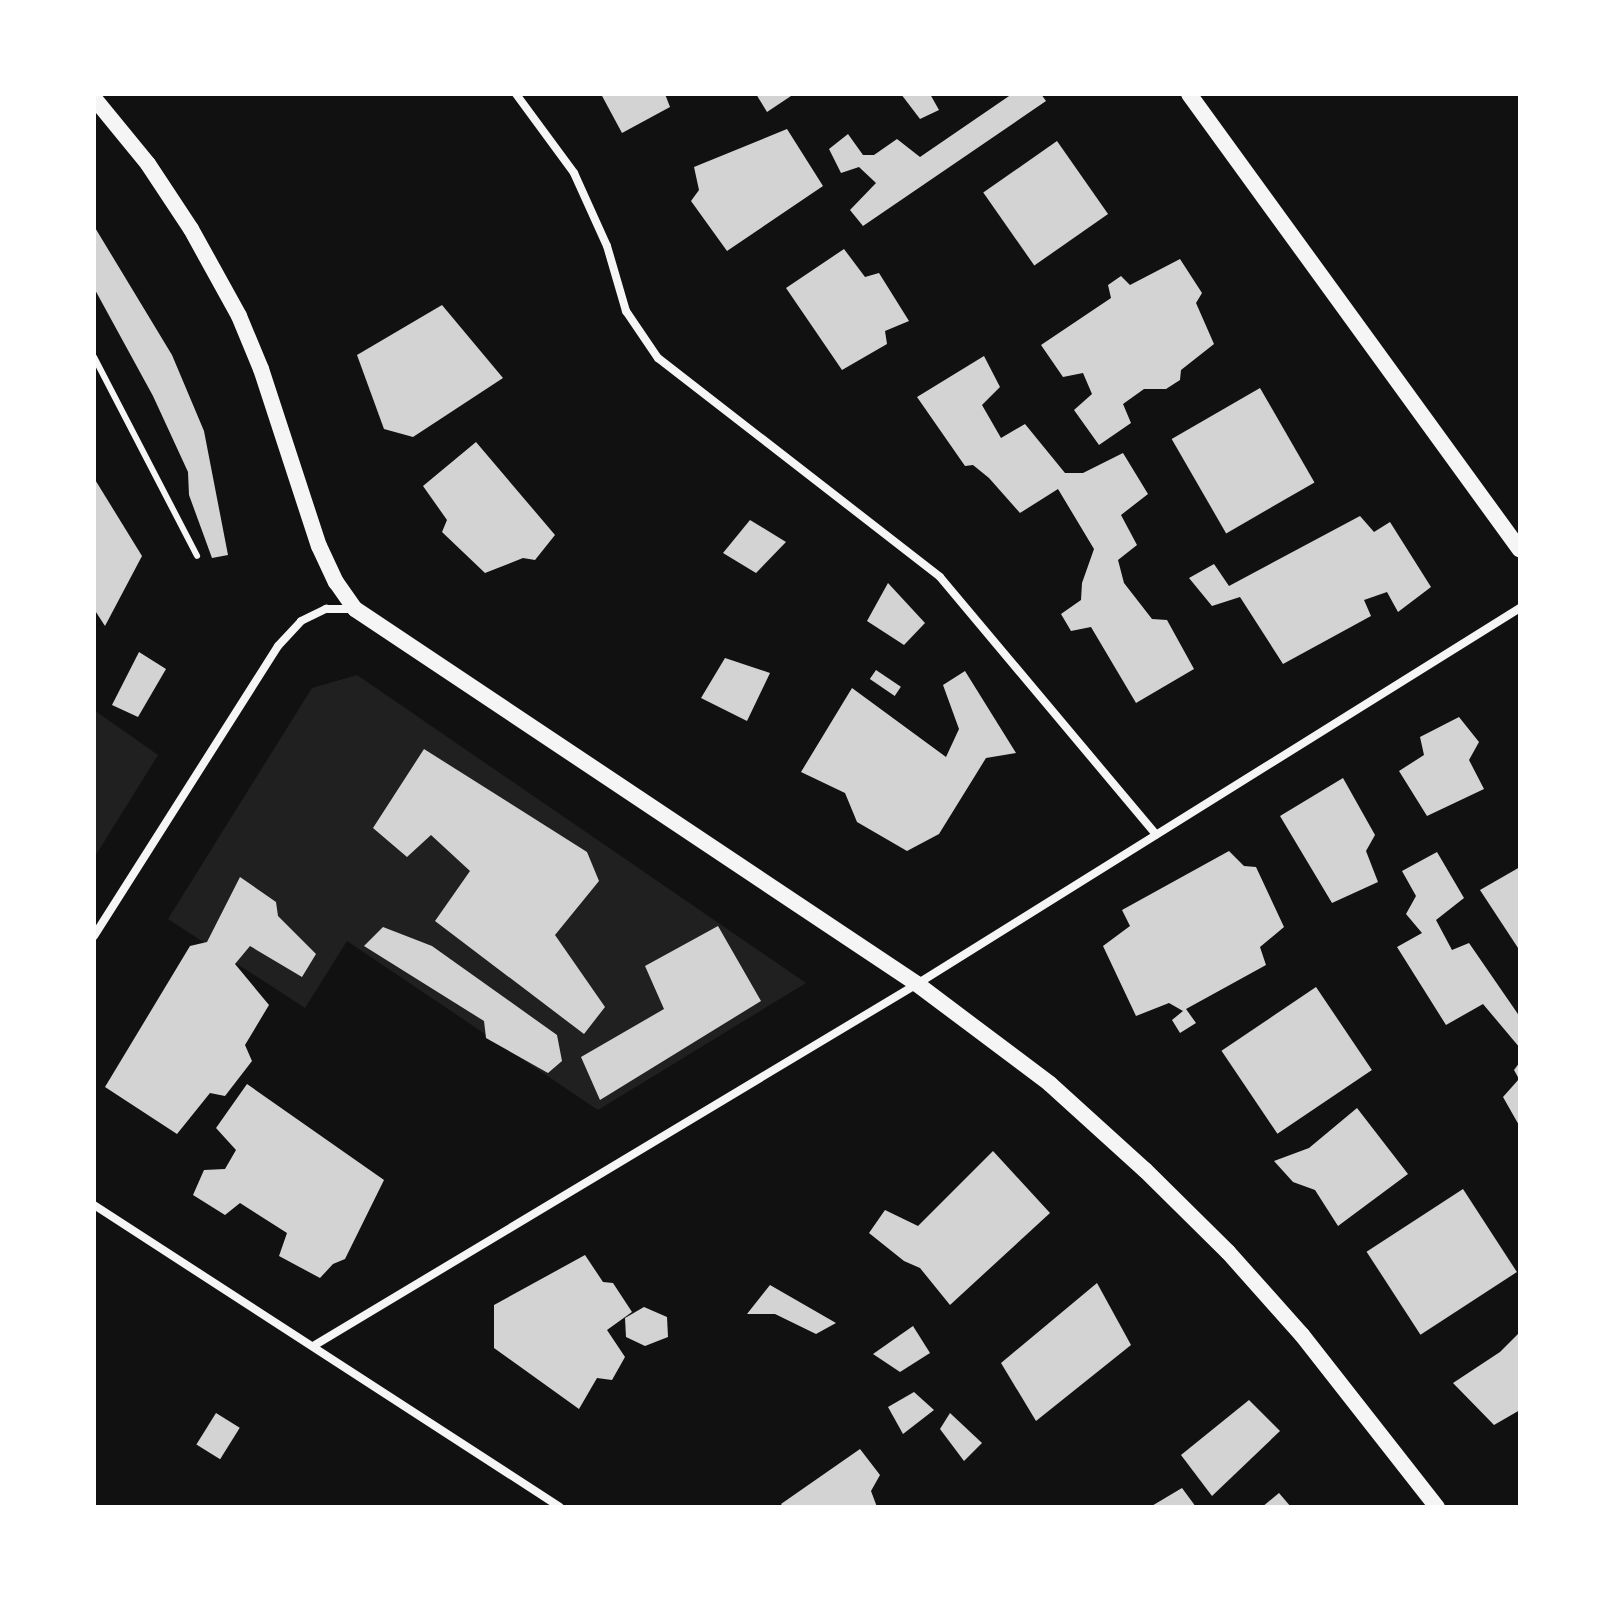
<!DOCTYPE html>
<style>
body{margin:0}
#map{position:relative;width:1614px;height:1601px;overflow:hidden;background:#111;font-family:"IBM Plex Serif",serif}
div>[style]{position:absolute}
.green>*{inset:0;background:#202020}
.building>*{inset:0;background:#d3d3d3;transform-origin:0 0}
.service>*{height:6px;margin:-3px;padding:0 3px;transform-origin:3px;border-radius:3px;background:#f5f5f5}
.minor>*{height:8px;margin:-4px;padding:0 4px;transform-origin:4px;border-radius:4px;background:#f5f5f5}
.secondary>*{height:16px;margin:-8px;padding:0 8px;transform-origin:8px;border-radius:8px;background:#f5f5f5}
span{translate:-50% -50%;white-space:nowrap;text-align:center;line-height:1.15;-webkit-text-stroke:7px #fff;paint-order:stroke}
.frame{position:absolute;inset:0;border:96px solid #fff;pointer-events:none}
</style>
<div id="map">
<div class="green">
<div style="clip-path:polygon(357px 675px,806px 983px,598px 1110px,347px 941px,305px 1008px,168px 919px,312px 688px)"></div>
<div style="clip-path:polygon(94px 710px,158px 755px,94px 858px)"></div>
</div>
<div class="building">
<div style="clip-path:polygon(601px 94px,665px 94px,670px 107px,622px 133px)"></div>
<div style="clip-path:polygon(756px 94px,794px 94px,767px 112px)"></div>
<div style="clip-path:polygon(901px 94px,930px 94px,939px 110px,920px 119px)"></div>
<div style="clip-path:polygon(1012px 94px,1041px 94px,1046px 101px,863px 226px,850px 210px,876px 183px,859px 167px,841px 173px,829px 149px,848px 134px,863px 155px,874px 155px,897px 139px,920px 157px)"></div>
<div style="clip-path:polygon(787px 129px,823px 186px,727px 251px,691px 201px,699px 190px,694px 167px)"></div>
<div style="left:1057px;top:141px;width:89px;height:90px;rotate:55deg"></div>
<div style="clip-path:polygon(94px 226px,172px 355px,204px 431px,228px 555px,212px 558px,189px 495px,188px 472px,153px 396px,94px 288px)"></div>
<div style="clip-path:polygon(844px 249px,865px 277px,879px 273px,909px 321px,885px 331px,887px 344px,842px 370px,786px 288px)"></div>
<div style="clip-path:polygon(1180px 259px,1202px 293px,1196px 303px,1214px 344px,1181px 370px,1180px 380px,1166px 389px,1144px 389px,1123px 404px,1131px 423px,1099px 445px,1074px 410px,1092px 394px,1083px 373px,1063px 377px,1041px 345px,1111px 298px,1108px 285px,1121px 276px,1130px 285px)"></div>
<div style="clip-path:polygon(442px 305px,503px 378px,413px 437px,384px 429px,357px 355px)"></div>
<div style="clip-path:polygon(984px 356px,1000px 387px,982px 405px,1001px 438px,1025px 424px,1065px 473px,1083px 473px,1123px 453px,1148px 494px,1121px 515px,1137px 545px,1118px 560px,1124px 583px,1152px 619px,1167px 620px,1194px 669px,1136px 703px,1091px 627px,1071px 631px,1061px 614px,1081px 600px,1082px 583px,1094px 549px,1058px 489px,1020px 513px,989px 478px,973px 465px,965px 466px,917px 397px)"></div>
<div style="left:1260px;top:388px;width:109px;height:102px;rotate:60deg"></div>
<div style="clip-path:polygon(476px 442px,555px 535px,535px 560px,523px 558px,485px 573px,442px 532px,447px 520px,423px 486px)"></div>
<div style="clip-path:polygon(94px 478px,142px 556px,105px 626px,94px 609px)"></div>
<div style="clip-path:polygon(1360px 516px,1374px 532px,1390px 522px,1431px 587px,1398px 612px,1387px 592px,1364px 600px,1371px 616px,1283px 664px,1240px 597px,1212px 606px,1189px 578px,1214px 564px,1229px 586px)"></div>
<div style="clip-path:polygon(750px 520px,786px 542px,756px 573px,723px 553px)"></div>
<div style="clip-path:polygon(888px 583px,925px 623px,904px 645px,867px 621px)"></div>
<div style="clip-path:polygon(139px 652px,166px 669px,138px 717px,112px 705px)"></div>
<div style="clip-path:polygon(725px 658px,770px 673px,747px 721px,701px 698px)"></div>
<div style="left:876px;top:670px;width:30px;height:11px;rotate:34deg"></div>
<div style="clip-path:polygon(965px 671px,1016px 753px,986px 758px,939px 834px,907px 851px,857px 822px,845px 793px,801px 772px,852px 688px,946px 757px,959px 729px,943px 685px)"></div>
<div style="clip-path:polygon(1459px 717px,1479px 742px,1469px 760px,1484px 789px,1427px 816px,1399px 771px,1424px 755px,1420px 737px)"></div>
<div style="clip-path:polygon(424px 749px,587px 852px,599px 881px,555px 935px,605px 1007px,584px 1034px,435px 921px,470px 871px,431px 835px,407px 857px,373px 828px)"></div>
<div style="clip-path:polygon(1343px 778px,1375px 835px,1366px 851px,1378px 882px,1332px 903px,1280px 816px)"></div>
<div style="clip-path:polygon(1229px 851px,1244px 866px,1256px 867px,1284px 927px,1260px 947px,1266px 965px,1186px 1009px,1196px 1023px,1180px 1033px,1172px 1020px,1183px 1011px,1169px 1003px,1136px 1016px,1103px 946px,1130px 926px,1122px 910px)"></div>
<div style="clip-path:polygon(1437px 852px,1464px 898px,1436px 920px,1452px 950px,1469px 943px,1520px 1017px,1520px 1048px,1483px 1004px,1446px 1025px,1397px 947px,1422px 933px,1406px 914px,1416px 896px,1402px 871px)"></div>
<div style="clip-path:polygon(1520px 867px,1520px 951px,1480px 890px)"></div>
<div style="clip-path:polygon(240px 877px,276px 902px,278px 916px,316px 954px,302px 977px,250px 946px,235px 964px,269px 1005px,245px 1045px,252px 1061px,225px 1096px,210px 1093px,177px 1134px,105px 1087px,190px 946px,207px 942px)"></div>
<div style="clip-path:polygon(718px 926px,761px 1001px,600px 1100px,581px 1057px,664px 1009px,645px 966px)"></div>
<div style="clip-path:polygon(383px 927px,432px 946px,557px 1035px,562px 1061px,548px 1073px,486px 1038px,484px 1021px,364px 946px)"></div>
<div style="left:1316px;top:987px;width:100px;height:114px;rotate:56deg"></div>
<div style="clip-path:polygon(1520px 1062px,1520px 1127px,1503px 1097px,1519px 1079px,1514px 1070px)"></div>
<div style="clip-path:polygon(247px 1084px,384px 1180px,345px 1259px,333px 1264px,320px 1278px,279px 1256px,287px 1233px,240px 1203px,225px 1215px,193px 1195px,204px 1170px,225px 1169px,236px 1150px,216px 1128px)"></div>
<div style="clip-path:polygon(1357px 1108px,1408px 1174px,1338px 1226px,1315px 1190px,1293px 1182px,1274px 1161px,1309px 1148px)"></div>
<div style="clip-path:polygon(993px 1151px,1050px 1213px,950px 1305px,920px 1268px,904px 1261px,869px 1233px,885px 1210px,918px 1226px)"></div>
<div style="left:1463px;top:1189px;width:99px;height:115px;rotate:57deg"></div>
<div style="clip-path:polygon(585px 1255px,603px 1282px,613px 1283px,632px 1312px,607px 1330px,625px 1357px,612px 1380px,597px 1378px,579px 1409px,494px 1348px,494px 1305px)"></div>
<div style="clip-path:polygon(1097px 1283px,1131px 1345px,1036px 1421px,1001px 1363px)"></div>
<div style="clip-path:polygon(770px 1285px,836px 1323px,816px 1334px,775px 1314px,747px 1314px)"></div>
<div style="clip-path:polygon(644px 1307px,667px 1317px,668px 1337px,645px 1346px,626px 1337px,625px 1318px)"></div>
<div style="clip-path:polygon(913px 1326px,930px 1353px,900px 1372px,873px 1354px)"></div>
<div style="clip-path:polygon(1520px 1332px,1520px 1410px,1494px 1425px,1453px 1383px,1500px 1352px)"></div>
<div style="clip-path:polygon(914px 1392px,934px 1410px,903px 1434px,888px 1407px)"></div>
<div style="clip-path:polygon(1249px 1400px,1280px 1431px,1212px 1496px,1181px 1455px)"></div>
<div style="left:216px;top:1413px;width:28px;height:37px;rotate:32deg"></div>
<div style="clip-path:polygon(950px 1413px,982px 1443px,964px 1461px,940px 1429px)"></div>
<div style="clip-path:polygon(860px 1449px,880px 1475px,871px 1491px,877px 1507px,783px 1507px,781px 1504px)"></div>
<div style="clip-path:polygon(1182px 1488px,1196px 1507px,1150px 1507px)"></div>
<div style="clip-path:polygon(1279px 1493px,1291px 1507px,1262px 1507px)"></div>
</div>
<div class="service">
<div style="left:94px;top:357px;width:224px;rotate:62.6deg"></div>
</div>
<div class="minor">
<div style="left:516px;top:94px;width:98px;rotate:53.7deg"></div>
<div style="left:574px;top:173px;width:80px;rotate:65.7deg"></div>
<div style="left:607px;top:246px;width:68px;rotate:73.7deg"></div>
<div style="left:626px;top:311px;width:57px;rotate:55.8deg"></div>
<div style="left:658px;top:358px;width:357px;rotate:37.8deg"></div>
<div style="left:940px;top:577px;width:336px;rotate:50deg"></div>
<div style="left:94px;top:936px;width:343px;rotate:-57.6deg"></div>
<div style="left:278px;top:646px;width:34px;rotate:-47deg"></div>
<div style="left:301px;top:621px;width:28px;rotate:-26deg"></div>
<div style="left:326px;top:609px;width:29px"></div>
<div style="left:94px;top:1205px;width:555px;rotate:32.95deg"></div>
<div style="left:315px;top:1345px;width:702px;rotate:-30.95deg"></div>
<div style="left:917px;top:984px;width:711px;rotate:-31.95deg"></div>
</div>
<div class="secondary">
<div style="left:1189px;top:94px;width:563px;rotate:54.02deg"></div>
<div style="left:94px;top:98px;width:85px;rotate:50.7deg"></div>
<div style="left:148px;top:164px;width:78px;rotate:56.5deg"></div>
<div style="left:191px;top:229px;width:99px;rotate:61.1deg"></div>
<div style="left:239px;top:316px;width:57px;rotate:67.5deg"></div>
<div style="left:261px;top:369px;width:186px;rotate:71.9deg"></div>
<div style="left:319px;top:546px;width:40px;rotate:65deg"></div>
<div style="left:336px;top:582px;width:33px;rotate:55deg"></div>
<div style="left:355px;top:609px;width:676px;rotate:33.71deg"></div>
<div style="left:917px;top:984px;width:166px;rotate:36.9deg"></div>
<div style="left:1050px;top:1084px;width:128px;rotate:42.2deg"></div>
<div style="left:1145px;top:1170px;width:117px;rotate:44.7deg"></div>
<div style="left:1228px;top:1252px;width:111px;rotate:48.3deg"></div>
<div style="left:1302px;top:1335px;width:219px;rotate:51.9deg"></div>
</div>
<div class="frame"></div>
</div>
